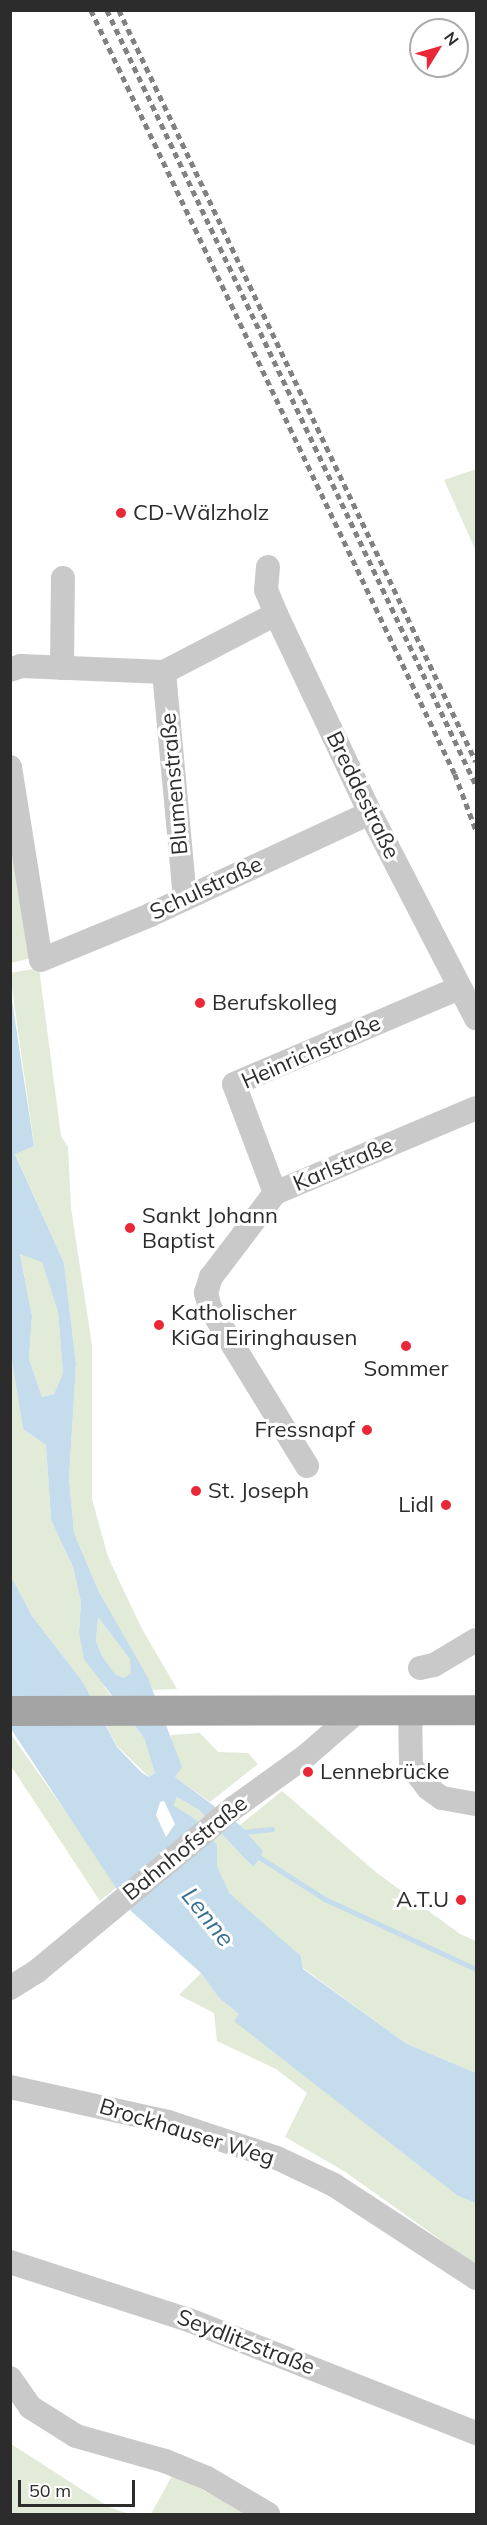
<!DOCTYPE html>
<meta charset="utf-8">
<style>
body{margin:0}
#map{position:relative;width:487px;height:2525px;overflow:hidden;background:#fff;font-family:Mulish,sans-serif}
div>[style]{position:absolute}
.green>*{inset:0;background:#e2ead8}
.water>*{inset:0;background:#c4dceb}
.stream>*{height:4.5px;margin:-2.25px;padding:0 2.25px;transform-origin:2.25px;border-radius:2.25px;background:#c4dceb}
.minor>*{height:24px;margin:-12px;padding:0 12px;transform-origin:12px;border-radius:12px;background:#c9c9c9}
.major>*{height:30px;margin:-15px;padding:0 15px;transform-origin:15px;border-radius:15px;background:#a4a4a4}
.rail>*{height:4.5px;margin-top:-2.25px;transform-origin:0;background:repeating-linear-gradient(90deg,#818181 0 6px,transparent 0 10.5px)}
.dots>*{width:16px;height:16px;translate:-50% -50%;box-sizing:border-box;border:3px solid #fff;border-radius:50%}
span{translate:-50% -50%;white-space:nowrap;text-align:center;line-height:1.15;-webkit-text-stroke:6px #fff;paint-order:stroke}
.poi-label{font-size:22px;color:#2c2c2c}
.left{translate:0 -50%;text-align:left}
.right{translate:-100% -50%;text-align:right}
.street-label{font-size:22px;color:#2c2c2c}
.water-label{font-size:24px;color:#396e8f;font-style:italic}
.frame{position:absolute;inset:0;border:12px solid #2c2c2c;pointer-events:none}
.north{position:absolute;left:409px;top:18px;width:60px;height:60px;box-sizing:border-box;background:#fff;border:2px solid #ababab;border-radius:50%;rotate:53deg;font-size:16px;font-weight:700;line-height:24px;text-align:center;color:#2c2c2c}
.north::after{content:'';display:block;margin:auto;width:21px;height:27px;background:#e92837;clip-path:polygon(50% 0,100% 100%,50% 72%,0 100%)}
.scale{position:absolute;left:18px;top:2480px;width:117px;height:27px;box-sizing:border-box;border:3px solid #2c2c2c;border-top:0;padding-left:8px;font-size:18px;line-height:21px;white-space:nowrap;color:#2c2c2c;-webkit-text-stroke:4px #fff;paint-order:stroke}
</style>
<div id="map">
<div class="green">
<div style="clip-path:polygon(476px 469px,476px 551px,444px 480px)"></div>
<div style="clip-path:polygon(10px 794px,31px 958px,11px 963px,10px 963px)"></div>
<div style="clip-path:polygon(39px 968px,61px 1136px,68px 1147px,71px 1208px,92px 1345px,92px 1499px,108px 1557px,141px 1627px,177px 1689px,153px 1690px,99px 1592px,74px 1533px,69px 1478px,76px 1364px,64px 1263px,15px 1153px,34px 1145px,10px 973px)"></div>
<div style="clip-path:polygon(20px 1253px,42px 1261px,58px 1312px,63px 1373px,54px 1394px,42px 1397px,29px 1359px,32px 1316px)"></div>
<div style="clip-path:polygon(10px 1348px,23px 1429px,46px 1445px,51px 1520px,73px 1567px,81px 1602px,79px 1632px,105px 1688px,144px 1738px,155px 1773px,149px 1777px,117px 1746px,83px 1682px,32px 1616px,11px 1576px)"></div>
<div style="clip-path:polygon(98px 1617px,131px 1660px,132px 1673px,124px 1678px,115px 1674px,102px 1656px,96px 1641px)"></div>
<div style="clip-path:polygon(10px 1733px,118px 1886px,100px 1901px,11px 1766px)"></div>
<div style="clip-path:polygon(200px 1733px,218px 1752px,248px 1753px,258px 1764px,210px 1802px,175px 1777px,171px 1735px)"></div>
<div style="clip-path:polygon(282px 1791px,377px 1873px,460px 1934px,476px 1941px,476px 2073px,407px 2044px,303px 1968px,301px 1956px,228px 1893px,217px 1866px,217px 1845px,174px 1806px,177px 1797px,199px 1810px,253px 1867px,263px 1851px,240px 1825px)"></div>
<div style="clip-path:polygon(201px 1973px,219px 1998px,239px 2014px,235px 2021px,458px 2196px,476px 2203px,476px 2265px,344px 2171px,285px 2137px,307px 2093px,276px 2069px,217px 2041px,214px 2013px,179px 1995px)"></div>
<div style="clip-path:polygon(11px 2444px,109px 2507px,129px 2514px,11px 2514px)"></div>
<div style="clip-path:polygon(173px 2474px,248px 2514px,151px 2514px)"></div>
</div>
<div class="water">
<div style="clip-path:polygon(evenodd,10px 987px,34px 1146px,15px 1154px,64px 1263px,76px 1364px,69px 1478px,74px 1533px,99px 1592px,148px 1678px,182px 1767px,175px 1777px,240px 1825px,263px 1851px,260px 1858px,253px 1867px,199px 1810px,177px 1797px,174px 1806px,195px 1819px,217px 1845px,217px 1866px,229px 1893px,301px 1956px,303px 1969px,407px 2044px,476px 2073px,476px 2203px,458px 2196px,234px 2021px,239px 2014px,219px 1998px,201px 1973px,132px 1912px,11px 1729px,11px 1576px,32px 1616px,83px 1682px,117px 1747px,142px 1773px,149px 1777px,155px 1773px,144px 1738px,84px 1659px,79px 1632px,81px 1602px,73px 1567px,51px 1520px,46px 1445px,23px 1429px,10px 1348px,10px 987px,20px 1254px,42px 1262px,58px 1312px,63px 1373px,54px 1394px,42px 1397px,29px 1359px,32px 1316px,20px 1254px,10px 987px,98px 1617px,130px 1659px,131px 1673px,124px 1678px,115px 1674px,102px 1656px,96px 1641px,98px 1617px,10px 987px,164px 1801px,175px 1824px,166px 1837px,156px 1815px,160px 1802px,164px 1801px)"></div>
</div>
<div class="stream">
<div style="left:243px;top:1832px;width:29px;rotate:-6deg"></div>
<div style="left:256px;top:1855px;width:82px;rotate:32.5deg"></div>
<div style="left:325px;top:1899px;width:166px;rotate:24.9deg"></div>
</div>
<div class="minor">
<div style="left:268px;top:567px;width:23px;rotate:95deg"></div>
<div style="left:266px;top:590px;width:26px;rotate:67deg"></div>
<div style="left:276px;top:614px;width:220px;rotate:64.7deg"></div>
<div style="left:370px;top:813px;width:231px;rotate:62.7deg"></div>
<div style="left:62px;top:668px;width:90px;rotate:-89.4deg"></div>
<div style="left:10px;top:670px;width:12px;rotate:-20deg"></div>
<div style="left:21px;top:666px;width:143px;rotate:2.4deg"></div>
<div style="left:164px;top:672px;width:126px;rotate:-27.4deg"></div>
<div style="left:164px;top:672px;width:226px;rotate:84.7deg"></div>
<div style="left:10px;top:767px;width:195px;rotate:80.9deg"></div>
<div style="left:41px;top:960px;width:118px;rotate:-22.4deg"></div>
<div style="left:150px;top:915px;width:242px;rotate:-24.9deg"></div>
<div style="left:275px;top:1193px;width:116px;rotate:-110.6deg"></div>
<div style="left:234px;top:1084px;width:245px;rotate:-23.1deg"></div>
<div style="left:307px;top:1466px;width:185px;rotate:-121.5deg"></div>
<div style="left:210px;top:1308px;width:16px;rotate:-105deg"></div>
<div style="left:206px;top:1293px;width:17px;rotate:-73deg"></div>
<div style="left:211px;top:1277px;width:106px;rotate:-52.7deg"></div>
<div style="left:275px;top:1193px;width:218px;rotate:-22.9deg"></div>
<div style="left:420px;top:1668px;width:14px;rotate:-12deg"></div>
<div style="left:434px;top:1665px;width:49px;rotate:-30.8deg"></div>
<div style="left:410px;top:1708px;width:58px;rotate:89deg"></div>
<div style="left:411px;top:1766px;width:28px;rotate:52deg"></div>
<div style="left:428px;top:1788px;width:17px;rotate:36deg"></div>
<div style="left:442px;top:1798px;width:35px;rotate:10deg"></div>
<div style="left:10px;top:1988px;width:31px;rotate:-32deg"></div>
<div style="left:36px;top:1972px;width:259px;rotate:-39.7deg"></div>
<div style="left:235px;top:1807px;width:89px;rotate:-35.8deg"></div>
<div style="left:307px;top:1755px;width:70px;rotate:-41deg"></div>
<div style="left:10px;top:2087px;width:162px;rotate:12.5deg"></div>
<div style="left:168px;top:2122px;width:115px;rotate:18.3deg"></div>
<div style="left:277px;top:2158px;width:63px;rotate:25.3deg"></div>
<div style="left:334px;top:2185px;width:170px;rotate:33.2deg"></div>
<div style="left:10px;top:2262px;width:188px;rotate:18deg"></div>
<div style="left:189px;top:2320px;width:308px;rotate:21.5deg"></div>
<div style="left:10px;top:2378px;width:35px;rotate:55deg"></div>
<div style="left:30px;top:2407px;width:54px;rotate:32.2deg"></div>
<div style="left:76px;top:2436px;width:92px;rotate:15.7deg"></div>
<div style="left:165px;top:2461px;width:45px;rotate:22deg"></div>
<div style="left:207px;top:2478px;width:71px;rotate:30.5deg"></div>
</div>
<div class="major">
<div style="left:10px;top:1711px;width:466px;rotate:-0.1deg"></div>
</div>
<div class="rail">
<div style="left:91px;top:10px;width:846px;rotate:64.53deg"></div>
<div style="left:455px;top:774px;width:60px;rotate:69.4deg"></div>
<div style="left:107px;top:10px;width:858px;rotate:64.54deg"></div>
<div style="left:119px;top:10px;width:832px;rotate:64.6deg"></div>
</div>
<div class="dots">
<div style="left:121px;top:513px;background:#e92837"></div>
<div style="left:200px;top:1003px;background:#e92837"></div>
<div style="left:130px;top:1228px;background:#e92837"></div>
<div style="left:159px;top:1325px;background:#e92837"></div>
<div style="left:406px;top:1346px;background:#e92837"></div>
<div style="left:367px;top:1430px;background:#e92837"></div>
<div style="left:196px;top:1491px;background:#e92837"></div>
<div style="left:446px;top:1505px;background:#e92837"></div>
<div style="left:308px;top:1772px;background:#e92837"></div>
<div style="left:461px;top:1900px;background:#e92837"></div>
</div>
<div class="poi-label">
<span class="left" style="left:133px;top:513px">CD-Wälzholz</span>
<span class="left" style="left:212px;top:1003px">Berufskolleg</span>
<span class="left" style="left:142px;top:1228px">Sankt Johann<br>Baptist</span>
<span class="left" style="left:171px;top:1325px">Katholischer<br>KiGa Eiringhausen</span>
<span style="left:406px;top:1369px">Sommer</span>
<span class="right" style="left:355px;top:1430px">Fressnapf</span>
<span class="left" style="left:208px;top:1491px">St. Joseph</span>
<span class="right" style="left:434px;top:1505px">Lidl</span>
<span class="left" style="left:320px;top:1772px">Lennebrücke</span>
<span class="right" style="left:449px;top:1900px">A.T.U</span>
</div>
<div class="street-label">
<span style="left:174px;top:784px;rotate:-95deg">Blumenstraße</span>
<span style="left:363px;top:795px;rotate:64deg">Breddestraße</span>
<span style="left:206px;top:888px;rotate:-25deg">Schulstraße</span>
<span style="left:311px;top:1052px;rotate:-24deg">Heinrichstraße</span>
<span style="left:343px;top:1164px;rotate:-23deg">Karlstraße</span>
<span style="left:185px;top:1848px;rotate:-39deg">Bahnhofstraße</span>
<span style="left:187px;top:2132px;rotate:17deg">Brockhauser Weg</span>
<span style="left:246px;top:2342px;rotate:21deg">Seydlitzstraße</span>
</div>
<div class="water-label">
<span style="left:208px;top:1917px;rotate:51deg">Lenne</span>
</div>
<div class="frame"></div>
<div class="north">N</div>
<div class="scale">50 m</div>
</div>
